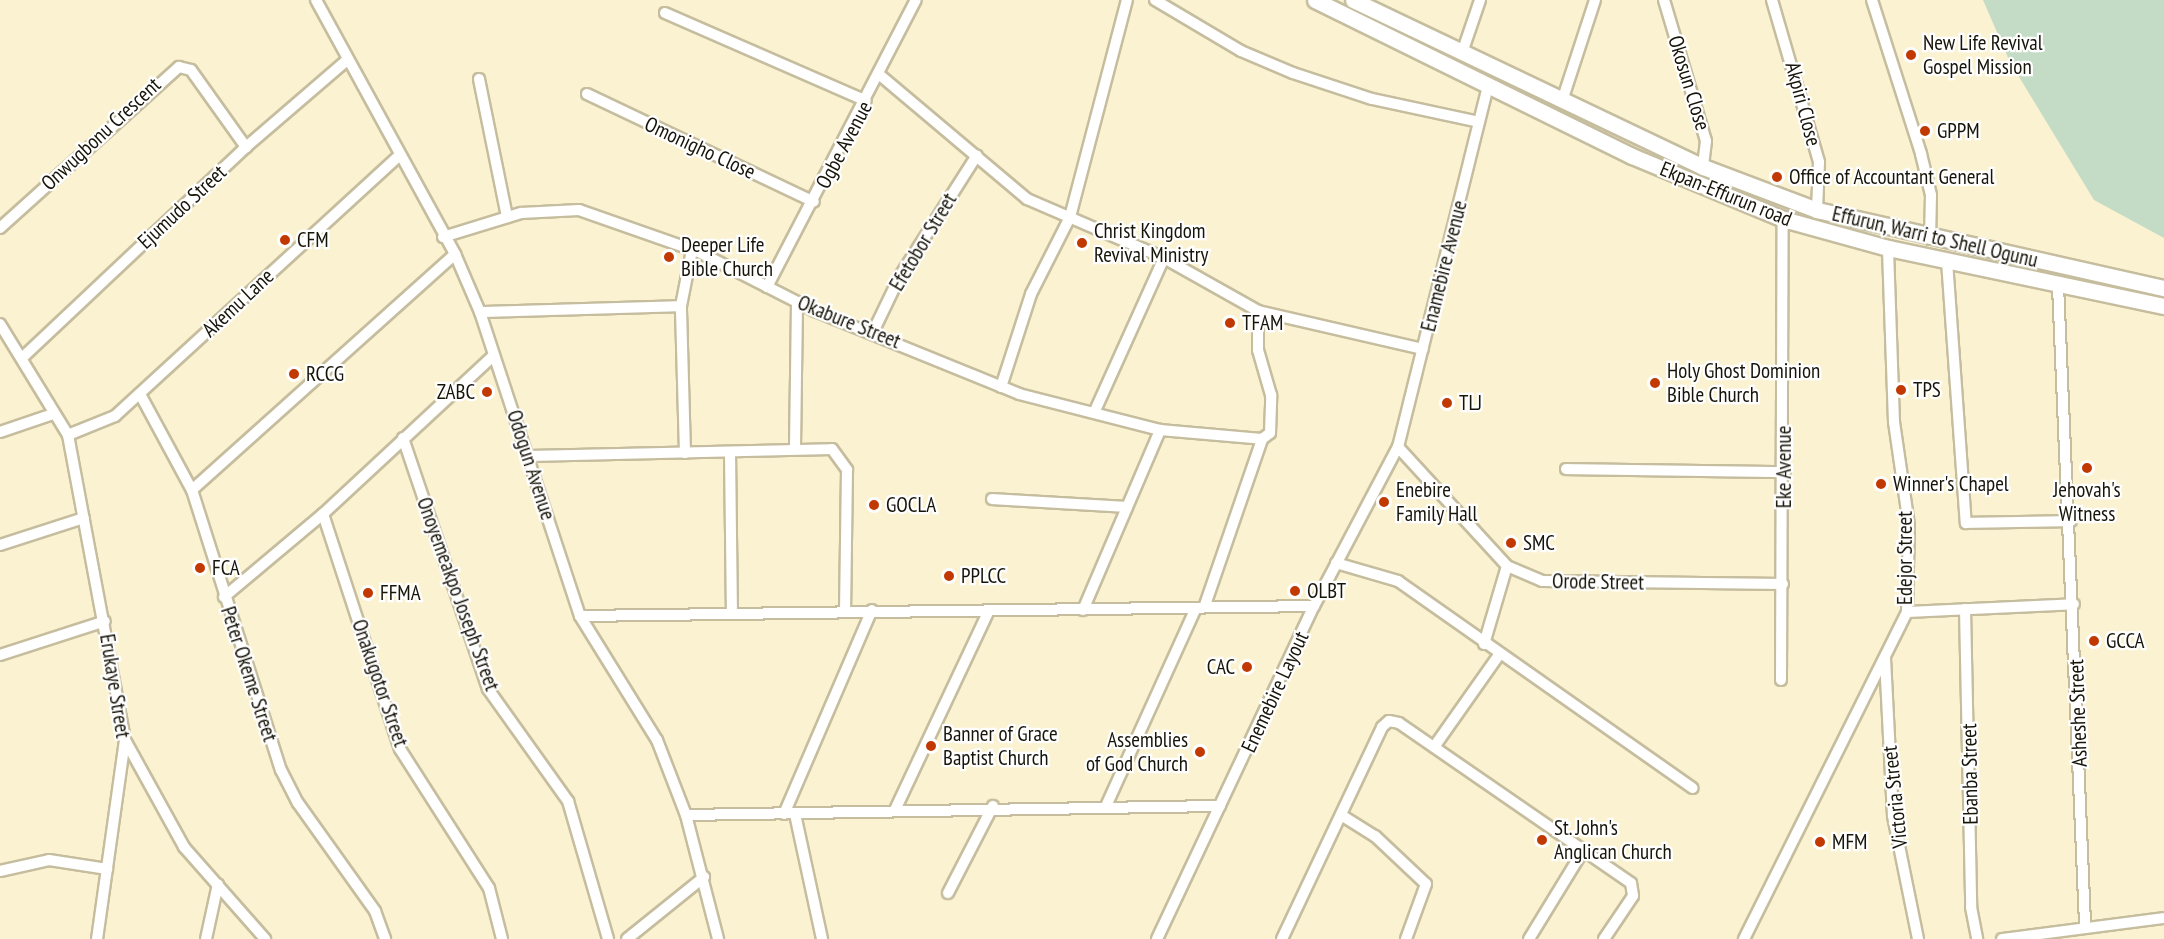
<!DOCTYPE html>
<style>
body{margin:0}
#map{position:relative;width:2164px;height:939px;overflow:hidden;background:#fbf2d2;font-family:"PT Sans Narrow",sans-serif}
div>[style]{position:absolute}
.green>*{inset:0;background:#c4dbc5}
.roads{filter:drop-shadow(2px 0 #c5bd9e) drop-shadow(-2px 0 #c5bd9e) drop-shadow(0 2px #c5bd9e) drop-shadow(0 -2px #c5bd9e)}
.street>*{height:10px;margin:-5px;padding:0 5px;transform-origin:5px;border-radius:5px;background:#fff}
.secondary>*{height:15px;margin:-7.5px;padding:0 7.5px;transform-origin:7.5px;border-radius:7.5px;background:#fff}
.dots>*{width:16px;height:16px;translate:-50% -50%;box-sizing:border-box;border:3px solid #fff;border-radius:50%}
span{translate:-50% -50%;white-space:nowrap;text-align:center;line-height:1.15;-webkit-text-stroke:4.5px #fff;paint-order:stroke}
.poi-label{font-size:21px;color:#171409}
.left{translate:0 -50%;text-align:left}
.right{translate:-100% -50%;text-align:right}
.street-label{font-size:21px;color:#171409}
</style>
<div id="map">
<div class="green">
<div style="clip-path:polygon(1983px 0,2164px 0,2164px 238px,2094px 200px,2010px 62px)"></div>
</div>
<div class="roads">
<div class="street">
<div style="left:316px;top:0;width:290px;rotate:61.3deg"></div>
<div style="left:455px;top:254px;width:63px;rotate:66.7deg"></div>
<div style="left:480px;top:312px;width:320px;rotate:71.8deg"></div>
<div style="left:580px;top:616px;width:146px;rotate:58.2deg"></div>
<div style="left:657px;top:740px;width:80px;rotate:68.9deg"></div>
<div style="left:686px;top:815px;width:128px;rotate:75.5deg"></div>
<div style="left:1155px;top:0;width:100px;rotate:30.7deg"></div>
<div style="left:1241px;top:51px;width:56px;rotate:22.9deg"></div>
<div style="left:1293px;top:73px;width:83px;rotate:18.2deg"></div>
<div style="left:1372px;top:99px;width:109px;rotate:12.1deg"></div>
<div style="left:1664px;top:0;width:147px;rotate:73.4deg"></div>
<div style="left:1706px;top:141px;width:26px;rotate:97deg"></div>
<div style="left:1772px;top:0;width:169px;rotate:73.8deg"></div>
<div style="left:1819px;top:162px;width:48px;rotate:92.4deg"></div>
<div style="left:1872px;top:0;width:162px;rotate:72.3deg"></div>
<div style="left:1921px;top:154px;width:42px;rotate:76.3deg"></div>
<div style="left:1931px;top:195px;width:44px;rotate:91.3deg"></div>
<div style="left:665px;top:13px;width:219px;rotate:23.6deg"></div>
<div style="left:1463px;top:50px;width:53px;rotate:-71.2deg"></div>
<div style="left:881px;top:76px;width:191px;rotate:40.1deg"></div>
<div style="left:1027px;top:199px;width:149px;rotate:23.3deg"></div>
<div style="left:1164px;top:258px;width:108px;rotate:29.4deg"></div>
<div style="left:1258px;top:311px;width:169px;rotate:13deg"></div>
<div style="left:479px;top:79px;width:141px;rotate:78.5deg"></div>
<div style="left:587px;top:94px;width:251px;rotate:25.4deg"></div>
<div style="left:1562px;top:101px;width:106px;rotate:-71.9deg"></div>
<div style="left:0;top:228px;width:241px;rotate:-42deg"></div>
<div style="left:179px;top:67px;width:12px;rotate:14deg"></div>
<div style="left:191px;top:70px;width:95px;rotate:54.5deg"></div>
<div style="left:443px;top:237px;width:82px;rotate:-17.1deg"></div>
<div style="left:521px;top:213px;width:58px;rotate:-3deg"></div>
<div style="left:579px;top:210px;width:127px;rotate:19.3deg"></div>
<div style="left:699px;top:252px;width:130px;rotate:27deg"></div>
<div style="left:815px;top:311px;width:220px;rotate:22.1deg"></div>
<div style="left:1019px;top:394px;width:146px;rotate:14.3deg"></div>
<div style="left:1160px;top:430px;width:102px;rotate:5deg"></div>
<div style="left:1947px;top:261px;width:263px;rotate:85.9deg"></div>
<div style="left:1966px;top:523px;width:105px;rotate:-1.1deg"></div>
<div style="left:2058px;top:285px;width:641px;rotate:87.58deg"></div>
<div style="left:767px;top:287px;width:323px;rotate:-62.6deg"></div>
<div style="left:480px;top:312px;width:201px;rotate:-1.7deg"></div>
<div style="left:0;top:324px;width:130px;rotate:58.5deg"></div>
<div style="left:873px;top:332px;width:62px;rotate:-64.3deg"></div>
<div style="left:900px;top:276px;width:143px;rotate:-57.5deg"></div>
<div style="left:22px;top:358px;width:308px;rotate:-43.3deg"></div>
<div style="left:246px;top:147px;width:132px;rotate:-40.7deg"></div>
<div style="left:1001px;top:387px;width:98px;rotate:-72.1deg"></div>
<div style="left:1031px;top:294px;width:86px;rotate:-63.1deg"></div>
<div style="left:1070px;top:217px;width:224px;rotate:-75.3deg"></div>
<div style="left:140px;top:394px;width:109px;rotate:61.6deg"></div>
<div style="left:192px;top:490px;width:294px;rotate:72.4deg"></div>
<div style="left:281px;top:770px;width:37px;rotate:63deg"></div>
<div style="left:298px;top:803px;width:133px;rotate:54.5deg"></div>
<div style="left:375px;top:911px;width:30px;rotate:70deg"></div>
<div style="left:1094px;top:413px;width:170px;rotate:-65.7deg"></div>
<div style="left:0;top:432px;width:56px;rotate:-18.8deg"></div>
<div style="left:68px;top:435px;width:310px;rotate:79.4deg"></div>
<div style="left:125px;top:740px;width:201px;rotate:98deg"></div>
<div style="left:68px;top:435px;width:51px;rotate:-22deg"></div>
<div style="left:115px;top:416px;width:385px;rotate:-42.5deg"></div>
<div style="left:403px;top:438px;width:265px;rotate:71.3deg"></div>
<div style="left:488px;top:689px;width:138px;rotate:54.5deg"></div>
<div style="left:568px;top:801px;width:144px;rotate:73.8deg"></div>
<div style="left:795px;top:447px;width:145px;rotate:-89.2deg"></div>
<div style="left:1398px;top:447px;width:161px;rotate:47.5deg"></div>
<div style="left:1507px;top:566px;width:38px;rotate:23deg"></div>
<div style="left:1542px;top:581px;width:241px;rotate:0.7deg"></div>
<div style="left:685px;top:453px;width:147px;rotate:-91.6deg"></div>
<div style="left:681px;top:306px;width:57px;rotate:-78.9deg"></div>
<div style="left:730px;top:453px;width:158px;rotate:89.3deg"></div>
<div style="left:529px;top:456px;width:303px;rotate:-1.3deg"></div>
<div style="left:832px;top:449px;width:26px;rotate:54deg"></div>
<div style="left:847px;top:470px;width:140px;rotate:90.8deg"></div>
<div style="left:1566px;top:469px;width:219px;rotate:0.8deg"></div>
<div style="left:192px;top:490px;width:353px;rotate:-41.9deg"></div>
<div style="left:992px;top:499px;width:135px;rotate:3.4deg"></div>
<div style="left:323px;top:514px;width:247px;rotate:71.9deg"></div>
<div style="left:400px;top:749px;width:165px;rotate:57.4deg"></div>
<div style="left:489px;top:888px;width:53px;rotate:75.7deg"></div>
<div style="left:0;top:545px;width:88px;rotate:-17.8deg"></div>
<div style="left:1336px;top:563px;width:65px;rotate:16.2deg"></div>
<div style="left:1398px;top:581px;width:360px;rotate:35.1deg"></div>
<div style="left:224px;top:597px;width:129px;rotate:-40deg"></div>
<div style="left:323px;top:514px;width:233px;rotate:-42.9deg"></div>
<div style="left:1205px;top:605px;width:176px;rotate:-71deg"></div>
<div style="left:1262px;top:439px;width:10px;rotate:-37deg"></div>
<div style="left:1270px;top:433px;width:38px;rotate:-88deg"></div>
<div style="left:1271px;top:395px;width:47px;rotate:-106.1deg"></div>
<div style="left:1258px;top:350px;width:39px;rotate:-90deg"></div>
<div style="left:1965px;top:609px;width:298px;rotate:88.8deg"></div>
<div style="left:1971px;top:907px;width:33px;rotate:79deg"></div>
<div style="left:1083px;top:610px;width:196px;rotate:-66.8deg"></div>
<div style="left:1907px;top:612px;width:167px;rotate:-2.7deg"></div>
<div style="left:580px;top:616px;width:734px;rotate:-0.78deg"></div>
<div style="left:1484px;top:644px;width:81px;rotate:-73.6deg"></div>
<div style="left:0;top:655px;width:110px;rotate:-17.9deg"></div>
<div style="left:1885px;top:658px;width:158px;rotate:87.1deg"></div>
<div style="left:1893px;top:816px;width:126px;rotate:78.5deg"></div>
<div style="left:1781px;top:680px;width:461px;rotate:-89.8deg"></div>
<div style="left:125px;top:740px;width:122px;rotate:61.1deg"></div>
<div style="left:184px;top:847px;width:123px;rotate:48.6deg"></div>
<div style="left:1434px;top:747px;width:113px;rotate:-54.8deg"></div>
<div style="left:1107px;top:804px;width:213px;rotate:-65.6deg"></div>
<div style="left:895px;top:810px;width:221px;rotate:-64.8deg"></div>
<div style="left:784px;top:814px;width:222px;rotate:-66.7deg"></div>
<div style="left:795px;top:814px;width:128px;rotate:77.8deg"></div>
<div style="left:686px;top:815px;width:534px;rotate:-0.97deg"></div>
<div style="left:1341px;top:815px;width:40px;rotate:32deg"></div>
<div style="left:1375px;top:836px;width:70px;rotate:43.3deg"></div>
<div style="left:1426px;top:884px;width:59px;rotate:110deg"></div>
<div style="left:0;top:871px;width:50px;rotate:-12.7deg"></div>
<div style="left:49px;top:860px;width:59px;rotate:8.8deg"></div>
<div style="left:948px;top:893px;width:98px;rotate:-62.7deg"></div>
<div style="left:206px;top:939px;width:56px;rotate:-77.7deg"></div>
<div style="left:627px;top:939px;width:99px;rotate:-38.8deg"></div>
<div style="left:1157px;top:939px;width:368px;rotate:-64.8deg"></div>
<div style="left:1314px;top:606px;width:180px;rotate:-62.2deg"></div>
<div style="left:1398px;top:447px;width:373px;rotate:-76deg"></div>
<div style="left:1282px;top:939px;width:234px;rotate:-64.7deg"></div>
<div style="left:1382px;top:727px;width:9px;rotate:-41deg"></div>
<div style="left:1389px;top:721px;width:10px;rotate:11deg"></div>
<div style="left:1399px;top:723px;width:282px;rotate:34.6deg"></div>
<div style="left:1631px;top:883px;width:13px;rotate:81deg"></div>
<div style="left:1633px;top:896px;width:52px;rotate:124deg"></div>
<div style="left:1529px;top:939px;width:103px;rotate:-58.5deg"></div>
<div style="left:1744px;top:939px;width:365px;rotate:-63.5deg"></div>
<div style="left:1907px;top:612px;width:87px;rotate:-88.7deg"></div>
<div style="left:1909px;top:525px;width:104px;rotate:-98.3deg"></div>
<div style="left:1894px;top:422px;width:174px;rotate:-92deg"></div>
<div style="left:2002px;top:939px;width:163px;rotate:-7.4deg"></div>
</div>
<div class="secondary">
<div style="left:1315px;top:0;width:353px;rotate:26.2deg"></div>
<div style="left:1632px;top:156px;width:164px;rotate:22.6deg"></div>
<div style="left:1783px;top:219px;width:109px;rotate:15.4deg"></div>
<div style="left:1888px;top:248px;width:282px;rotate:11.9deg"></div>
<div style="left:1353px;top:0;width:388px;rotate:25.5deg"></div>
<div style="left:1703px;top:167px;width:122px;rotate:20.7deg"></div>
<div style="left:1817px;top:210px;width:356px;rotate:12.7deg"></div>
</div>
</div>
<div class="dots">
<div style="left:1911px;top:55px;background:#c13900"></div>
<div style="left:1925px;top:131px;background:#c13900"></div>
<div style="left:1777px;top:177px;background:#c13900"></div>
<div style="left:285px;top:240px;background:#c13900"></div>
<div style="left:1082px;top:243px;background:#c13900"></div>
<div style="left:669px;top:257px;background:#c13900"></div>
<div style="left:1230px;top:323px;background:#c13900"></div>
<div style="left:294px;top:374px;background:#c13900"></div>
<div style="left:1655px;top:383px;background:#c13900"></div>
<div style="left:1901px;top:390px;background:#c13900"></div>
<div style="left:487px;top:392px;background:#c13900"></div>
<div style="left:1447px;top:403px;background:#c13900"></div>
<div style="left:2087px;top:468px;background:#c13900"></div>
<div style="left:1881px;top:484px;background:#c13900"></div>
<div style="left:1384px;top:502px;background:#c13900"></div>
<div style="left:874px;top:505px;background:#c13900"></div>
<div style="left:1511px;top:543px;background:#c13900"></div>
<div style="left:200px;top:568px;background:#c13900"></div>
<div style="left:949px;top:576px;background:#c13900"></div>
<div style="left:1295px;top:591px;background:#c13900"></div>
<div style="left:368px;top:593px;background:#c13900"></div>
<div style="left:2094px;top:641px;background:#c13900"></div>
<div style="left:1247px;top:667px;background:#c13900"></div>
<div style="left:931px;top:746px;background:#c13900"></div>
<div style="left:1200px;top:752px;background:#c13900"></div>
<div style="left:1542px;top:840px;background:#c13900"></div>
<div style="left:1820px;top:842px;background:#c13900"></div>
</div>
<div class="poi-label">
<span class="left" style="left:1923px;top:55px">New Life Revival<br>Gospel Mission</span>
<span class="left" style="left:1937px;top:131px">GPPM</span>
<span class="left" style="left:1789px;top:177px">Office of Accountant General</span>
<span class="left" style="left:1094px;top:243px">Christ Kingdom<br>Revival Ministry</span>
<span class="left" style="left:297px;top:240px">CFM</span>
<span class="left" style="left:681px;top:257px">Deeper Life<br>Bible Church</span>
<span class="left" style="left:1242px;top:323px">TFAM</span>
<span class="left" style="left:1667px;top:383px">Holy Ghost Dominion<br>Bible Church</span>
<span class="left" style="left:306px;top:374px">RCCG</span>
<span class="left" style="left:1913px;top:390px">TPS</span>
<span class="right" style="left:475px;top:392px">ZABC</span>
<span class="left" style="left:1459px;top:403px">TLJ</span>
<span class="left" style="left:1893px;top:484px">Winner's Chapel</span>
<span class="left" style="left:1396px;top:502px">Enebire<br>Family Hall</span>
<span style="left:2087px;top:502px">Jehovah's<br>Witness</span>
<span class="left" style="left:886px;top:505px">GOCLA</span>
<span class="left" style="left:1523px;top:543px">SMC</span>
<span class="left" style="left:212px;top:568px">FCA</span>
<span class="left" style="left:961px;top:576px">PPLCC</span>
<span class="left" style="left:1307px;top:591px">OLBT</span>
<span class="left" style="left:380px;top:593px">FFMA</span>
<span class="left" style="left:2106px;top:641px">GCCA</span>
<span class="right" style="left:1235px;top:667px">CAC</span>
<span class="left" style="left:943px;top:746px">Banner of Grace<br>Baptist Church</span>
<span class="right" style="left:1188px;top:752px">Assemblies<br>of God Church</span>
<span class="left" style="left:1554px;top:840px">St. John's<br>Anglican Church</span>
<span class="left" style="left:1832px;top:842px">MFM</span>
</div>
<div class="street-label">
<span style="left:1689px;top:83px;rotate:73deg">Okosun Close</span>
<span style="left:1803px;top:104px;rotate:75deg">Akpiri Close</span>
<span style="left:101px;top:134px;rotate:-43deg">Onwugbonu Crescent</span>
<span style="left:844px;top:145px;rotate:-62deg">Ogbe Avenue</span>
<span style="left:700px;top:148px;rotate:25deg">Omonigho Close</span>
<span style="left:1726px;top:194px;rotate:22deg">Ekpan-Effurun road</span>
<span style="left:182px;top:207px;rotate:-43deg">Ejumudo Street</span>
<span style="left:1935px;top:237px;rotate:13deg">Effurun, Warri to Shell Ogunu</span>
<span style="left:923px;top:242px;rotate:-59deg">Efetobor Street</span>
<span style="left:1444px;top:266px;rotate:-76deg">Enamebire Avenue</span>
<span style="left:238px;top:303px;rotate:-43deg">Akemu Lane</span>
<span style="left:849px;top:322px;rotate:22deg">Okabure Street</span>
<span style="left:531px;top:465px;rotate:72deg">Odogun Avenue</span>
<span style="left:1784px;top:467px;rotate:-90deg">Eke Avenue</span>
<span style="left:1905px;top:558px;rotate:-90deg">Edejor Street</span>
<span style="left:1598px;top:582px;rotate:1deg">Orode Street</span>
<span style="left:458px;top:594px;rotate:70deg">Onoyemeakpo Joseph Street</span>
<span style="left:249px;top:674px;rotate:72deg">Peter Okeme Street</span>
<span style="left:380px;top:683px;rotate:71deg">Onakugotor Street</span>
<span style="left:115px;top:686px;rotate:81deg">Erukaye Street</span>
<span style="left:1275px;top:692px;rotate:-65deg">Enemebire Layout</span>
<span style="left:2078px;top:713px;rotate:-92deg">Asheshe Street</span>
<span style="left:1970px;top:774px;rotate:-91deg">Ebanba Street</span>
<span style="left:1895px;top:797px;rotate:-96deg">Victoria Street</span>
</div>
</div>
